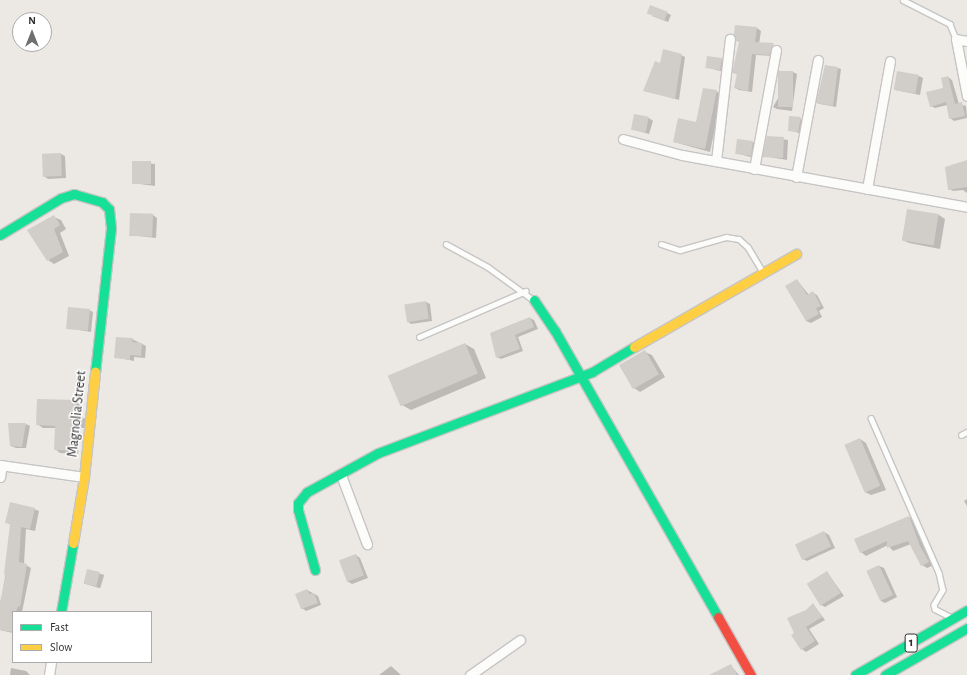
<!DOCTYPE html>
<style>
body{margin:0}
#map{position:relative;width:967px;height:675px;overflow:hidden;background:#ece8e4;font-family:"Alegreya Sans",sans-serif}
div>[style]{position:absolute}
.shadow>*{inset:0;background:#0003;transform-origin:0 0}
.building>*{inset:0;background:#d1ceca;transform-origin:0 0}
.roads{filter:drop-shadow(1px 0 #c6c5c5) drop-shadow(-1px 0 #c6c5c5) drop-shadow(0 1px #c6c5c5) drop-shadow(0 -1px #c6c5c5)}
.lane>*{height:4.5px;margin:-2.25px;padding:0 2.25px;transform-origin:2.25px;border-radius:2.25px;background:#fcfcfb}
.street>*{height:9px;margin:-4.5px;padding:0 4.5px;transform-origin:4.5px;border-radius:4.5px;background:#fcfcfb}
.fast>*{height:9px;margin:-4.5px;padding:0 4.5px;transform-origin:4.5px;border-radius:4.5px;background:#16e098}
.slow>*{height:9px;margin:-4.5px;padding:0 4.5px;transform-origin:4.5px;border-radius:4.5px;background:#ffcf43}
.jam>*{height:9px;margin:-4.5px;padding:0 4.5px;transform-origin:4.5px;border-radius:4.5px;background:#f24e42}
span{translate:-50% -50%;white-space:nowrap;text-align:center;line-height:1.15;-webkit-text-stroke:3px #fff;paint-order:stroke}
.shield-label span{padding:1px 3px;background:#fff;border:1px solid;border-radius:3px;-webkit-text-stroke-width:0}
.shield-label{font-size:13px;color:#2e2e2e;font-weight:700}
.street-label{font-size:14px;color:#2e2e2e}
.legend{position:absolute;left:12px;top:611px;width:140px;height:52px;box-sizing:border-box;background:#fff;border:1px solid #ababab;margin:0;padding:5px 7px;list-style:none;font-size:12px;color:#2e2e2e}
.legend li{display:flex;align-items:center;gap:8px;height:20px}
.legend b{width:20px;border:1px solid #ababab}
.north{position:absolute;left:12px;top:12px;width:40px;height:40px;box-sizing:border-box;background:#fff;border:1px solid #ababab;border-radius:50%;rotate:0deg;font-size:11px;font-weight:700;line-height:16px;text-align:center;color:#2e2e2e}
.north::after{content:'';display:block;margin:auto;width:14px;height:18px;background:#706f6e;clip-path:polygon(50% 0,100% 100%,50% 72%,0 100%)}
</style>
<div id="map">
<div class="shadow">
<div style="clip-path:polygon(667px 13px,671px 15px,668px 22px,652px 16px)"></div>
<div style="clip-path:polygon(757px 28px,761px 31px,759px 44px,777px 48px,773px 56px,756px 55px,752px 92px,739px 90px,735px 88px,738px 75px,733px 72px,740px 42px,737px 41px)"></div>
<div style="clip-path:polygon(681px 55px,685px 57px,679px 100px,645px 90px,661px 64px)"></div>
<div style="clip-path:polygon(721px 59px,726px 62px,724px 72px,706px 67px)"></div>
<div style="clip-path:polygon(838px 68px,841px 69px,836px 107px,820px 104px,817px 103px)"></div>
<div style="clip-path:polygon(793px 72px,797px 74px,792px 111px,777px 109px,773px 107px)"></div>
<div style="clip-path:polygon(919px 76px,923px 78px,920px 95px,895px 90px)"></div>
<div style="clip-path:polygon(948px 77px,952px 80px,959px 104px,966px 106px,967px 118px,954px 121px,950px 118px,947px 105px,935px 108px,931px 106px,944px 88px)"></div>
<div style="clip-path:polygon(716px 91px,722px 95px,710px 152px,674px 142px,697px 123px)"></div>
<div style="clip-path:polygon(790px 117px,805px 120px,802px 134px,789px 130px)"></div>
<div style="clip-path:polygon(649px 118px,653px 121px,649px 134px,631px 129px)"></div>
<div style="clip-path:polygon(768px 137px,788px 140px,787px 160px,763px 156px)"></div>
<div style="clip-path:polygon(753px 142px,757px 145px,754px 158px,736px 153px)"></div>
<div style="clip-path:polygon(61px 154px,65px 156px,66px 178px,48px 179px,44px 176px)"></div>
<div style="clip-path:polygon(133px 162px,155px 164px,155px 186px,132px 183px)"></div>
<div style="clip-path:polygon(967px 162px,967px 193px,963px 190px,953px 191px,949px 189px)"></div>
<div style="clip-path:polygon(908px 210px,939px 215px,945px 219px,940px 249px,909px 243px,902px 240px)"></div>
<div style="clip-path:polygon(153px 215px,157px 218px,156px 238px,130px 235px)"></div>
<div style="clip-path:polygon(54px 217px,61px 220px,66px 229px,60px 233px,69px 256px,54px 264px,48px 260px)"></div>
<div style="clip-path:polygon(797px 280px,809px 295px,813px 293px,817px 295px,824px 308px,819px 311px,822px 317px,811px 323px,806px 321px)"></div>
<div style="clip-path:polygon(426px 302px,430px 304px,432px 321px,411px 324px,407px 321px)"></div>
<div style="clip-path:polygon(89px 310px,93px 312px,91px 332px,67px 328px)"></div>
<div style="clip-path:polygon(530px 318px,534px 320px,538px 329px,518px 337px,523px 351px,501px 359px,497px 357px,492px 333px)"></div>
<div style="clip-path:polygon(132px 339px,146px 346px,145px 358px,134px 357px,134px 361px,115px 357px)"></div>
<div style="clip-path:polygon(465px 344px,474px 349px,486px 378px,411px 410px,402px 405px)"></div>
<div style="clip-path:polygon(645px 352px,652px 355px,665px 377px,640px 392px,634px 388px)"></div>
<div style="clip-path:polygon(76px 401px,81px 404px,81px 417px,88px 420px,87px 428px,81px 428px,78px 454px,60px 453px,55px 449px,56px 428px,43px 428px,37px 424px)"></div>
<div style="clip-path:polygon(26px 424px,30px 426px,26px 448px,16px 448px,11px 446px)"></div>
<div style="clip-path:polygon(860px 439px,866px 443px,886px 490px,871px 495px,865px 492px,846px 445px)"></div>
<div style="clip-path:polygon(967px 499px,967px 506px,964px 501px)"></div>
<div style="clip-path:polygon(34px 509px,39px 511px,35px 531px,26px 529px,24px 564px,31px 568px,22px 612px,13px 612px,13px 633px,0 630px,0 606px,9px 554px,11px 525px,6px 522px)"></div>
<div style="clip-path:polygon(909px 517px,914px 520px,925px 550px,934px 565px,927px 568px,922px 565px,911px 544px,893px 551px,888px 545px,866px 556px,861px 552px)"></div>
<div style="clip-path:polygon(824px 532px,829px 535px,835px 548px,807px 561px,803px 559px)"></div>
<div style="clip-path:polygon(356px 555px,360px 558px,368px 578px,352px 584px,347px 581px)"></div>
<div style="clip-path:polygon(879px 566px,884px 568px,897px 597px,885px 603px,881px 601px)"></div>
<div style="left:88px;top:570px;width:17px;height:14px;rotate:17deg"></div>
<div style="clip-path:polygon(827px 572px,844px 596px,825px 607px,821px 605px)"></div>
<div style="clip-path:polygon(307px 590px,318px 596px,321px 605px,306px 611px,302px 608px)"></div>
<div style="clip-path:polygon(813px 604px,825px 620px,809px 629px,819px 644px,806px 652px,802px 649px,795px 633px,807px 611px)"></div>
<div style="clip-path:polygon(730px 665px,739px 675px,711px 675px)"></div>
<div style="clip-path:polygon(391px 666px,401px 675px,379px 675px)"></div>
<div style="clip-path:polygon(11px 668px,26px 671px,30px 675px,10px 675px)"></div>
</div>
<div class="building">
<div style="left:650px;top:5px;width:19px;height:9px;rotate:21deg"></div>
<div style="clip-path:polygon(735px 25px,757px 27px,755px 42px,774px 43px,769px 55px,752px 54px,748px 91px,734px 88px,737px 74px,732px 73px,739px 42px,736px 41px,734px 34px)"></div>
<div style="clip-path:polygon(663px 49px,682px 54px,675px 99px,643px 91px,655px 61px,660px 63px)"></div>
<div style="left:707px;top:56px;width:15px;height:12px;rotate:8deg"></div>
<div style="clip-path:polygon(825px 65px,838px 67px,833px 106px,816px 103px)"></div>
<div style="left:778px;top:71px;width:15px;height:36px"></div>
<div style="left:897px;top:71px;width:22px;height:19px;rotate:10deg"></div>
<div style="clip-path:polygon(948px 76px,955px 104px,962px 102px,965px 116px,949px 119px,946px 102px,930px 107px,926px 92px,943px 88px,941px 78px)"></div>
<div style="clip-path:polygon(703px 88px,717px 90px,705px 149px,673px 142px,678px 118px,696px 122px)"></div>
<div style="left:634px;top:114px;width:15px;height:16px;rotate:11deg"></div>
<div style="clip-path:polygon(789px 116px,801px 117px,798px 132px,788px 131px)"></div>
<div style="clip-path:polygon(767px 136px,784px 137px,783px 158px,762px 157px)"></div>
<div style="left:737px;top:139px;width:16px;height:15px;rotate:7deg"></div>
<div style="left:61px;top:153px;width:23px;height:19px;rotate:88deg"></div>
<div style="clip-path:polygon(967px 160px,967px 187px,948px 190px,945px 167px)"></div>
<div style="left:132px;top:161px;width:19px;height:23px"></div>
<div style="left:907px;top:209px;width:32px;height:32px;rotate:9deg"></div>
<div style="left:130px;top:213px;width:23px;height:23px;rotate:2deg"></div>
<div style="clip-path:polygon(54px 215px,60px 225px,54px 229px,63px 252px,47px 261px,27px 230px)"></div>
<div style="clip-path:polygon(797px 279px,807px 295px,813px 291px,821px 306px,816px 308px,819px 314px,806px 321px,785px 286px)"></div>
<div style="left:426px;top:301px;width:18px;height:22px;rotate:81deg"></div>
<div style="left:68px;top:307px;width:22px;height:22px;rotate:5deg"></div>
<div style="clip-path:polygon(530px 317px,534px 327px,515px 335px,520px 349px,496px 358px,490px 333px)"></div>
<div style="clip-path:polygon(116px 337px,133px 338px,132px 342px,142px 343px,141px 356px,130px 355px,130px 360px,114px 358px)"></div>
<div style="left:465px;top:343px;width:33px;height:84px;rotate:67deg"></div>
<div style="left:645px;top:350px;width:28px;height:30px;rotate:60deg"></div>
<div style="clip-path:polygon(37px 399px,76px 400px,75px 416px,83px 416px,82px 425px,75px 425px,73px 451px,54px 450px,55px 426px,36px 425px)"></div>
<div style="clip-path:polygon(8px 423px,26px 423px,22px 447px,10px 446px)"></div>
<div style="left:860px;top:438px;width:52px;height:17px;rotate:67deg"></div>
<div style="clip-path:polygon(10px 502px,35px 508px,30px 529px,21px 527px,19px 562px,27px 564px,20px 607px,18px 606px,16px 612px,13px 612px,13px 632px,0 630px,0 602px,6px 575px,4px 574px,10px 524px,5px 523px)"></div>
<div style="clip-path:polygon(909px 516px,920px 546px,929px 562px,921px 566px,908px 541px,887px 548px,887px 541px,860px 553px,854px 539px)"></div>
<div style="left:824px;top:531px;width:17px;height:32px;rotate:65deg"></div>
<div style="left:356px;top:554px;width:23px;height:18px;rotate:70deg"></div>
<div style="left:879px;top:565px;width:33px;height:14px;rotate:65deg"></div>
<div style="left:87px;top:569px;width:13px;height:15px;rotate:13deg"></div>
<div style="left:827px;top:571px;width:26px;height:24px;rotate:58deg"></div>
<div style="clip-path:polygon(307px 589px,309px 594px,314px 593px,318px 603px,301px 609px,295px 594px)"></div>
<div style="clip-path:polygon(813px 603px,822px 617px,806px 627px,815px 641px,801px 650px,791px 635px,794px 633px,787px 618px,806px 610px)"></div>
<div style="clip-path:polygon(731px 664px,737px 675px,709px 675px)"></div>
</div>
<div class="roads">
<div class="lane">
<div style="left:903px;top:0;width:53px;rotate:27.1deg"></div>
<div style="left:950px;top:24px;width:16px;rotate:68deg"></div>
<div style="left:446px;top:244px;width:48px;rotate:28.7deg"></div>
<div style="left:488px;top:267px;width:54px;rotate:36deg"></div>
<div style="left:661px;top:244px;width:20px;rotate:18deg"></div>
<div style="left:680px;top:250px;width:48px;rotate:-15.8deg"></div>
<div style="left:726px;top:237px;width:13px;rotate:9deg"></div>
<div style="left:739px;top:239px;width:12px;rotate:42deg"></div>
<div style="left:748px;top:247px;width:29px;rotate:59deg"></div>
<div style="left:419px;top:337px;width:116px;rotate:-23.3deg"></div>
<div style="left:871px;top:418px;width:169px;rotate:66.3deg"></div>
<div style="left:939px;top:573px;width:17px;rotate:77deg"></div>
<div style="left:943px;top:590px;width:17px;rotate:121deg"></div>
<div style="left:934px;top:605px;width:4px;rotate:76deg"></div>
<div style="left:935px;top:609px;width:16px;rotate:27deg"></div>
<div style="left:961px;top:435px;width:7px;rotate:-27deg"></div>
</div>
<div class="street">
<div style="left:967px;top:41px;width:11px;rotate:-170deg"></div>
<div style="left:956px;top:39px;width:58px;rotate:79.1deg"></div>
<div style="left:623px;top:139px;width:61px;rotate:15.2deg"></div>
<div style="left:682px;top:155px;width:290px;rotate:10.3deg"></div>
<div style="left:716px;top:161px;width:123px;rotate:-83.5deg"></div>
<div style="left:754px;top:169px;width:121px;rotate:-79.5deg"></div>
<div style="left:796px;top:177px;width:119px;rotate:-79.4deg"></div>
<div style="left:867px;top:189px;width:130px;rotate:-79.8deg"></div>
<div style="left:0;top:465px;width:85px;rotate:8.1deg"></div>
<div style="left:341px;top:475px;width:74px;rotate:69.4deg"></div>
<div style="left:0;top:477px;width:12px;rotate:-81deg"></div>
<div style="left:49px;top:675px;width:13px;rotate:-81deg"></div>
<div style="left:470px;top:675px;width:61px;rotate:-35deg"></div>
</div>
<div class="fast">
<div style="left:0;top:235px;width:71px;rotate:-31.2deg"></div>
<div style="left:61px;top:198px;width:14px;rotate:-17deg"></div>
<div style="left:74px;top:194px;width:29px;rotate:16deg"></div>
<div style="left:102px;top:202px;width:10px;rotate:45deg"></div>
<div style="left:109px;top:209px;width:19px;rotate:84deg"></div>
<div style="left:111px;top:228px;width:145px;rotate:96.3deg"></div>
<div style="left:534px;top:300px;width:37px;rotate:56deg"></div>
<div style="left:555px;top:331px;width:329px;rotate:60.3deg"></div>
<div style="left:315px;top:570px;width:62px;rotate:-105.8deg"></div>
<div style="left:298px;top:510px;width:7px;rotate:-90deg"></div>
<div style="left:298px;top:503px;width:14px;rotate:-51deg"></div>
<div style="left:307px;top:492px;width:81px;rotate:-28.8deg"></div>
<div style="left:378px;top:453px;width:229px;rotate:-20.7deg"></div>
<div style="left:592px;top:372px;width:49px;rotate:-30.8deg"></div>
<div style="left:61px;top:612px;width:70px;rotate:-80.1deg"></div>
<div style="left:855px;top:675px;width:129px;rotate:-30.1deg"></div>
<div style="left:885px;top:675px;width:95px;rotate:-29.8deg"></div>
</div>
<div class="slow">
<div style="left:634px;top:347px;width:187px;rotate:-29.9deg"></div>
<div style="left:73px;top:543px;width:67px;rotate:-80.5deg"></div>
<div style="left:84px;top:477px;width:106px;rotate:-84deg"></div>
</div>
<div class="jam">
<div style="left:718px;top:617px;width:67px;rotate:60.4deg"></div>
</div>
</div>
<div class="shield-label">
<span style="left:911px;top:643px">1</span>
</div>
<div class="street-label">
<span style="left:77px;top:414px;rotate:-84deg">Magnolia Street</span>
</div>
<ul class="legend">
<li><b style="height:5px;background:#16e098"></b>Fast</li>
<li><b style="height:5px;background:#ffcf43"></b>Slow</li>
</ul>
<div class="north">N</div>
</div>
